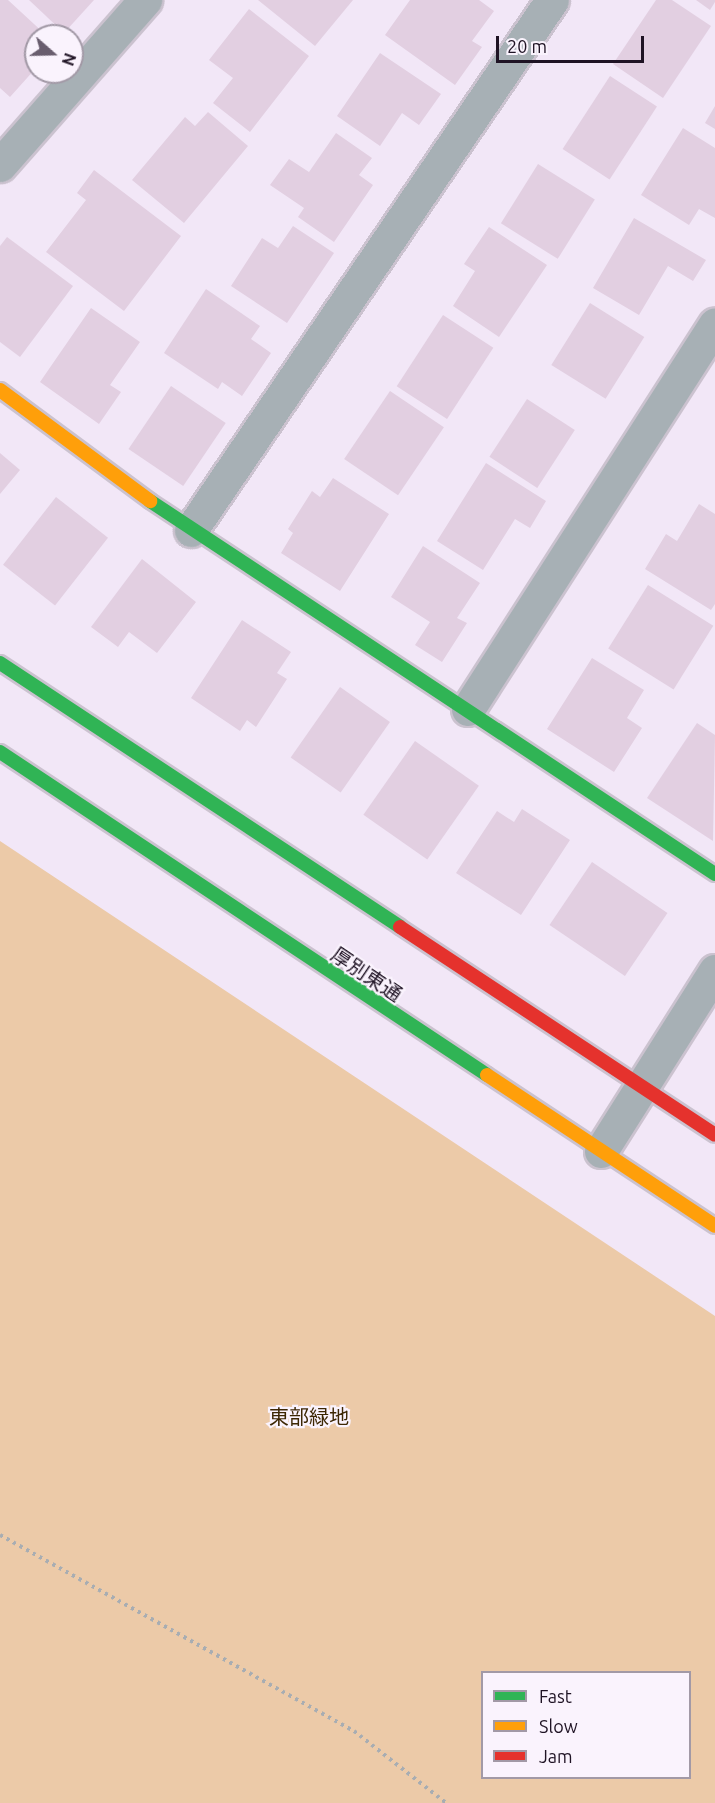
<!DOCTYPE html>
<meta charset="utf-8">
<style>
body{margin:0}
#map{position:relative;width:715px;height:1803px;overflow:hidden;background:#f2e7f7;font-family:Ubuntu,"Noto Sans JP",sans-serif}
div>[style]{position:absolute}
.green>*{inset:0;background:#eccaa8}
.building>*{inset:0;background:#e2cfe1;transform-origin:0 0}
.path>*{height:4px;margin-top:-2px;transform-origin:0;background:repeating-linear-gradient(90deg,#a8adb2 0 3px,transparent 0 7.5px)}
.roads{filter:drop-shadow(2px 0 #cbc2cf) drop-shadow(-2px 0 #cbc2cf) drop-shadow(0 2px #cbc2cf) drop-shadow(0 -2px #cbc2cf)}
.street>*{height:33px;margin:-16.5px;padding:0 16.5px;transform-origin:16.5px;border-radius:16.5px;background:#a7b0b5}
.fast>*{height:14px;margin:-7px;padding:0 7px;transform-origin:7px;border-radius:7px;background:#30b455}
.slow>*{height:14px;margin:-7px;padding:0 7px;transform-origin:7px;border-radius:7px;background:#ff9f0a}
.jam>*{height:14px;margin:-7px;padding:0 7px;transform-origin:7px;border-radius:7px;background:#e5322d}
span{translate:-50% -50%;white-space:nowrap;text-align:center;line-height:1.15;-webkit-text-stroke:4.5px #faf3fd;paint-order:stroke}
.street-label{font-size:20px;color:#1f1324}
.park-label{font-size:20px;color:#3d2704}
.legend{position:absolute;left:481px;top:1671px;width:210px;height:108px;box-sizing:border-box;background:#faf3fd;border:2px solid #a299a6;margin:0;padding:8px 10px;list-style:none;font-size:18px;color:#1f1324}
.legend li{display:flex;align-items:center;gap:12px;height:30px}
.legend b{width:30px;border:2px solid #a299a6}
.north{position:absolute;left:24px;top:24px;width:60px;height:60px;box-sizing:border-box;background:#faf3fd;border:2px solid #a299a6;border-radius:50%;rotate:110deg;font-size:16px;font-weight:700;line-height:24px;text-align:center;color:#1f1324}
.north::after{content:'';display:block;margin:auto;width:21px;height:27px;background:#695d6e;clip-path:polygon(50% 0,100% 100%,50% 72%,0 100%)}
.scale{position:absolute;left:496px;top:36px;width:148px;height:27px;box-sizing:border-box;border:3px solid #1f1324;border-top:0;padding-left:8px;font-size:18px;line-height:21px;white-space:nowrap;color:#1f1324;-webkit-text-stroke:4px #faf3fd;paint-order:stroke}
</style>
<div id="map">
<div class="green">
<div style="clip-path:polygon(evenodd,0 841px,715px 1316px,715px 1803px,0 1803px,0 841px,482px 1672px,690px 1672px,690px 1778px,482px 1778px,482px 1672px)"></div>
</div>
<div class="building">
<div style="clip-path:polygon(0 0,8px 0,47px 36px,36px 36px,36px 68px,10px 97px,0 88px)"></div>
<div style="clip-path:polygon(29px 0,94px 0,64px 33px)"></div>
<div style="clip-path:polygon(258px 0,353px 0,315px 46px)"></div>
<div style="clip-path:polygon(410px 0,479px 0,494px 11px,472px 41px,482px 47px,455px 85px,385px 35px)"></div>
<div style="clip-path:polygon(656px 0,672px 0,711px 26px,663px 98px,613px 64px)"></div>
<div style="clip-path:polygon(696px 0,715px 0,715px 2px,710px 10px)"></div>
<div style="clip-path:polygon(249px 9px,309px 56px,250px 132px,213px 103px,233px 78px,209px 60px)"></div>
<div style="clip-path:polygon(380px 53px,441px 94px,419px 125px,402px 113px,380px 146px,337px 116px)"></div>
<div style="left:610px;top:76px;width:56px;height:87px;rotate:33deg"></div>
<div style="clip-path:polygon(715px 106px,715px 129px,705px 123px)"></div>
<div style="clip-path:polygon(208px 112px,248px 146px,184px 223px,132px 180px,185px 117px,195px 126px)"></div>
<div style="clip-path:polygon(683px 128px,715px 148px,715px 218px,699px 209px,689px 225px,641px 195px)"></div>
<div style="clip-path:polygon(336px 133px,372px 158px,359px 175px,373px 185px,334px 242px,298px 217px,304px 208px,270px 185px,289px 159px,309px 172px)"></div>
<div style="left:538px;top:164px;width:67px;height:70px;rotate:32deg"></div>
<div style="clip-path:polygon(94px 170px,181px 236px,124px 311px,46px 252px,86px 200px,77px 193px)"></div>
<div style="clip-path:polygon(634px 218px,706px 260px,693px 281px,668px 266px,639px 315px,593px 288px)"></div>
<div style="clip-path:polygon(293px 226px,334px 253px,287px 323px,231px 286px,262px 238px,278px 248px)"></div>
<div style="clip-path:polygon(489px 227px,547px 265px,499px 337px,453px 306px,475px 271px,464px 264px)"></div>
<div style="clip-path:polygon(7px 237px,73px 286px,20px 357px,0 342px,0 246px)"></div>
<div style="clip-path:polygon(206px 289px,260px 326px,251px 339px,271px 353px,242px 396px,222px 382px,218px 389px,164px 353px)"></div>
<div style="left:590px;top:303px;width:64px;height:73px;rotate:32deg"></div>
<div style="clip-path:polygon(91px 308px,140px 342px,110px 385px,121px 392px,99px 424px,40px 382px)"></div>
<div style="left:443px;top:315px;width:60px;height:85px;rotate:33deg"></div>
<div style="left:171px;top:386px;width:66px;height:76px;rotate:34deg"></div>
<div style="left:390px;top:391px;width:65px;height:82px;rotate:34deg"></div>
<div style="left:527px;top:399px;width:57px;height:69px;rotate:33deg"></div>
<div style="clip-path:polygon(0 453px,20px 470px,0 494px)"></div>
<div style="clip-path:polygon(486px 463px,546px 501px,530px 528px,515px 519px,483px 570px,437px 541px)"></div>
<div style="clip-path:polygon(333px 478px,389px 514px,340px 591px,281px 553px,293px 533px,288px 529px,312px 491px,320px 497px)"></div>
<div style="left:56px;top:497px;width:66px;height:86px;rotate:38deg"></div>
<div style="clip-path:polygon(699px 504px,715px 514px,715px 604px,711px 610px,645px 569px,666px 534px,677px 541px)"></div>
<div style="clip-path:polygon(423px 546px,480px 583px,457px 618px,467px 623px,442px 662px,415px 645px,430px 622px,391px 597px)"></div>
<div style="clip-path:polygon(142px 559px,196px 602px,157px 653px,129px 632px,118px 647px,91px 627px)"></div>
<div style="left:648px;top:585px;width:77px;height:75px;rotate:32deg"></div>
<div style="clip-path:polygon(242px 620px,291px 652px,277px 673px,287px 679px,256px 727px,247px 720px,240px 731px,191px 698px)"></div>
<div style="clip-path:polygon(592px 658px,644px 690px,627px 718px,642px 728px,614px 772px,547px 729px)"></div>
<div style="left:340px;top:687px;width:61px;height:86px;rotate:35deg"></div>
<div style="clip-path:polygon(697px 723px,715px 735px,713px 841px,647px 798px)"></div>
<div style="left:415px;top:741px;width:78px;height:90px;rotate:35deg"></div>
<div style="clip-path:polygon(522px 809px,570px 840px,521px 915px,456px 873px,497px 811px,514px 822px)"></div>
<div style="left:592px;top:862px;width:91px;height:76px;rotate:34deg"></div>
</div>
<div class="path">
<div style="left:0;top:1535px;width:405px;rotate:29deg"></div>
<div style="left:354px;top:1731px;width:117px;rotate:38deg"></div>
</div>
<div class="roads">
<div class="street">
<div style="left:0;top:165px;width:220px;rotate:-48.7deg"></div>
<div style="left:191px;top:530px;width:641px;rotate:-55.74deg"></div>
<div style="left:468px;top:709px;width:457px;rotate:-57.3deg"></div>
<div style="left:601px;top:1151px;width:213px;rotate:-57.7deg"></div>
</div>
<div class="fast">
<div style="left:150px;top:501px;width:677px;rotate:33.43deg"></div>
<div style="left:0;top:663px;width:479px;rotate:33.4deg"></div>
<div style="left:0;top:752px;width:584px;rotate:33.55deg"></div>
</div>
<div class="slow">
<div style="left:0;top:390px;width:187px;rotate:36.5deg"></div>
<div style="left:487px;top:1075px;width:273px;rotate:33.5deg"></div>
</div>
<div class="jam">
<div style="left:400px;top:927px;width:377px;rotate:33.4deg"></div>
</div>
</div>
<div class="street-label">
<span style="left:367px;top:974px;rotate:34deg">厚別東通</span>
</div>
<div class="park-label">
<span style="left:309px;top:1416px">東部緑地</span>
</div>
<ul class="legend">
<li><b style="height:8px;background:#30b455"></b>Fast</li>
<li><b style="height:8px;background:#ff9f0a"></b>Slow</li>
<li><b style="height:8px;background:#e5322d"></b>Jam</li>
</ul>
<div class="north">N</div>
<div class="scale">20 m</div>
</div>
